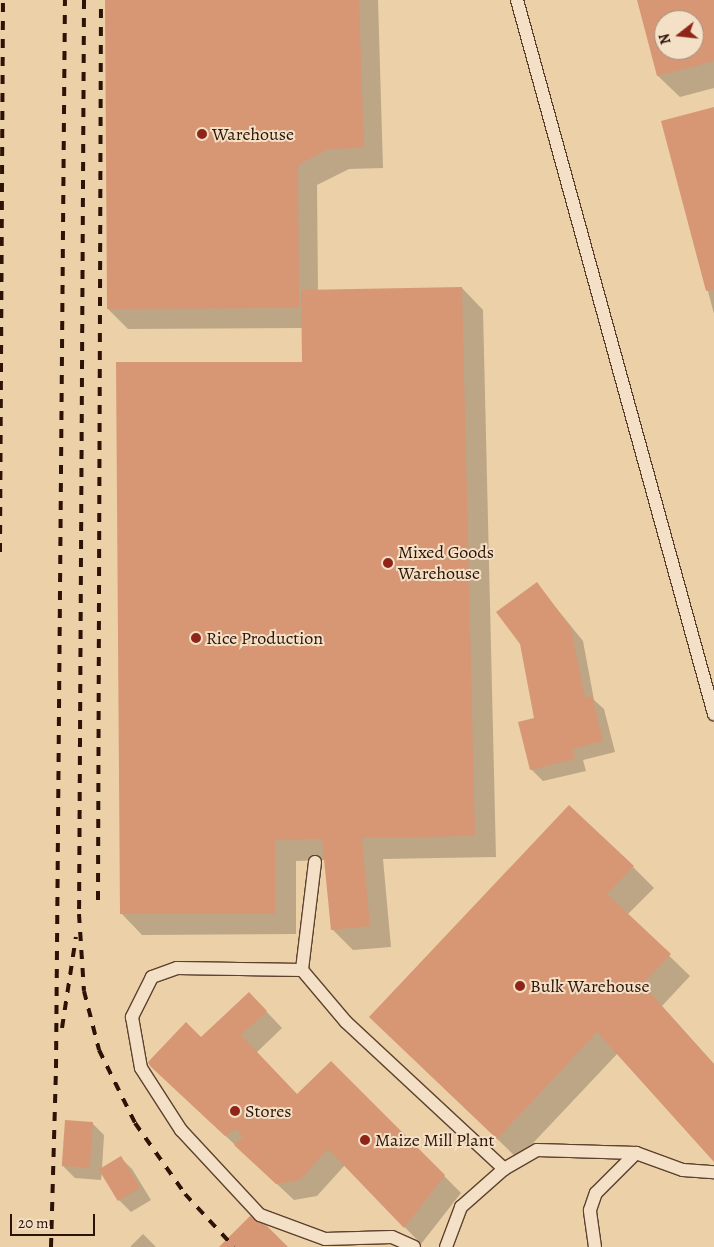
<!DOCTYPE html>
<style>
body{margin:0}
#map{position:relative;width:714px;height:1247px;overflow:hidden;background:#ecd0a8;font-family:Alegreya,serif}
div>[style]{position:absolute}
.shadow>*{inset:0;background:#0003}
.building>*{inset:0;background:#d79775;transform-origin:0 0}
.roads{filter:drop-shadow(1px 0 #5d422e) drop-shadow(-1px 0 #5d422e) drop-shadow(0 1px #5d422e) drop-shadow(0 -1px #5d422e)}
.service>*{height:12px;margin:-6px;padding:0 6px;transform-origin:6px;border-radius:6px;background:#f3e0c6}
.rail>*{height:4px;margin-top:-2px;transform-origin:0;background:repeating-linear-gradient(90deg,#2d1306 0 9px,transparent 0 18px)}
.dots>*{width:14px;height:14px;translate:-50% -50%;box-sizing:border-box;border:2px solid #f3e0c6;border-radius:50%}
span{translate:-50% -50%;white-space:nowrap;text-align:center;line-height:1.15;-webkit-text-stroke:4px #f3e0c6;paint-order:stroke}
.poi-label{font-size:18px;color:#2d1306}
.left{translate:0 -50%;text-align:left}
.north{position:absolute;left:654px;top:10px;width:50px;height:50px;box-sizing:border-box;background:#f3e0c6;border:1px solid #a48e79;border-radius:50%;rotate:254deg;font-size:14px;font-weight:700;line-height:20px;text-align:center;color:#2d1306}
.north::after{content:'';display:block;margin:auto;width:18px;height:22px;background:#8f2418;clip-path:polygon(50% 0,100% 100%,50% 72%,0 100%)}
.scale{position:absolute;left:10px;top:1214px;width:85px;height:22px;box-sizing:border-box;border:2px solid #2d1306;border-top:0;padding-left:6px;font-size:15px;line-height:18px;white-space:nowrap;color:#2d1306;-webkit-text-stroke:4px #f3e0c6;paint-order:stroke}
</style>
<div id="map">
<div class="shadow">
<div style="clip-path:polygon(106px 0,378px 0,383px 168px,349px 169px,317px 185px,318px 291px,462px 288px,483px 310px,496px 857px,383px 859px,391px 947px,353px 950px,332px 929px,325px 860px,296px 861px,296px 934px,142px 935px,121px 913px,304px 363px,303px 328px,128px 329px,108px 309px)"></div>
<div style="clip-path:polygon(evenodd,638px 0,714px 0,714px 88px,680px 97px,658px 76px,638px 0,664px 20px,694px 20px,694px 50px,664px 50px,664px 20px)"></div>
<div style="clip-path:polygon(714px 108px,714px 314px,663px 122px)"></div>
<div style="clip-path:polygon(536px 583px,583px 641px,594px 700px,604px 709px,615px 752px,583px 760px,586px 771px,543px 781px,531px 769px,535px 719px)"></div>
<div style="clip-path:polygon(633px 867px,654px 888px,627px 915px,690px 976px,662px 1006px,714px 1064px,714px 1160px,618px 1053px,518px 1159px,392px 1038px)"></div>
<div style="clip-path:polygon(265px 1010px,282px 1028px,256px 1053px,297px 1095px,331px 1062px,461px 1193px,421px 1244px,345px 1165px,317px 1196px,294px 1200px,151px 1066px)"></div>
<div style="clip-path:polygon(92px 1123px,104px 1135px,102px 1169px,120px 1157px,132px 1169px,151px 1200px,131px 1212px,119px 1200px,102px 1172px,101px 1180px,75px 1178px,63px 1166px)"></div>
<div style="clip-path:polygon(143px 1234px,156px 1247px,130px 1247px)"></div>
</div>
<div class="building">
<div style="clip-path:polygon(105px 0,359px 0,364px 148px,328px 149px,298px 165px,299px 308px,107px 309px)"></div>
<div style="clip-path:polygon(evenodd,637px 0,714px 0,714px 61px,657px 76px,637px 0,664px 20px,694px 20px,694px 50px,664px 50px,664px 20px)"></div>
<div style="clip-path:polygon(714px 107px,714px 290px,706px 291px,661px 121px)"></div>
<div style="clip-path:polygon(462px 287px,475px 836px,362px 838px,370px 926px,331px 930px,322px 839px,275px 840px,275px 914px,120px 914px,116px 362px,302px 362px,301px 290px)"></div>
<div style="clip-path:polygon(537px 582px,571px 628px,585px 698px,592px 696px,603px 741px,572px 749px,575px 759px,530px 770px,518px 722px,534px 718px,520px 644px,496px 612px)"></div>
<div style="clip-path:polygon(569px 805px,634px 866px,607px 894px,671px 954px,642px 984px,714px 1064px,714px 1162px,597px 1032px,497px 1139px,369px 1017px)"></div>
<div style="clip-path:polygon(249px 992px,267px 1011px,241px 1035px,297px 1094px,331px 1061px,445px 1175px,404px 1228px,328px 1149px,300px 1180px,276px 1184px,234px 1145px,243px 1137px,236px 1129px,225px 1136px,150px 1066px,148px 1062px,186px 1022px,201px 1037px)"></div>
<div style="left:65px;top:1120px;width:28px;height:46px;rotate:4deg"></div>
<div style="left:121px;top:1156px;width:37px;height:26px;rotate:59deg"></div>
<div style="clip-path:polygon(250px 1216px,267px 1226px,288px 1247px,219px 1247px)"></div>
</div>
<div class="roads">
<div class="service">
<div style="left:517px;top:0;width:741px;rotate:74.58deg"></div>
<div style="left:315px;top:862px;width:109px;rotate:96.9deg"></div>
<div style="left:302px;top:970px;width:68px;rotate:49.8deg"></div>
<div style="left:346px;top:1022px;width:216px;rotate:42.9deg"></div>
<div style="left:302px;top:970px;width:125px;rotate:-179.1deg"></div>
<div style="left:177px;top:968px;width:27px;rotate:160deg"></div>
<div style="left:152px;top:977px;width:45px;rotate:116.6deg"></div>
<div style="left:132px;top:1017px;width:52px;rotate:80deg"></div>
<div style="left:141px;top:1068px;width:74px;rotate:57.2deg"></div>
<div style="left:181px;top:1130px;width:116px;rotate:47.1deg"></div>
<div style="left:260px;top:1215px;width:69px;rotate:20.3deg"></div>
<div style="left:325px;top:1239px;width:67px;rotate:-1.7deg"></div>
<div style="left:392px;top:1237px;width:24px;rotate:24deg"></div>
<div style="left:446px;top:1247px;width:43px;rotate:-69.4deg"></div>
<div style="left:461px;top:1207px;width:57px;rotate:-41.5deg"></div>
<div style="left:504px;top:1169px;width:38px;rotate:-30deg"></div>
<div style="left:537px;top:1150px;width:99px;rotate:1.7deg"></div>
<div style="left:636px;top:1153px;width:50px;rotate:19.9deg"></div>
<div style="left:683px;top:1170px;width:31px;rotate:4deg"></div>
<div style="left:595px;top:1247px;width:37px;rotate:-98deg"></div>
<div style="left:590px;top:1210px;width:18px;rotate:-71deg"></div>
<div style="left:596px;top:1193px;width:57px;rotate:-45deg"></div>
</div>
</div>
<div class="rail">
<div style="left:84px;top:0;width:914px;rotate:90.31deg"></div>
<div style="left:79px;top:914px;width:77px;rotate:86.3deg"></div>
<div style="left:84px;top:991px;width:61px;rotate:75.7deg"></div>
<div style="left:99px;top:1050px;width:81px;rotate:63.7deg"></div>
<div style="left:135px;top:1123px;width:87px;rotate:54.8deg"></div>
<div style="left:185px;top:1194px;width:72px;rotate:47.2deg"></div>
<div style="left:0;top:552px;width:552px;rotate:-89.69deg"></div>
<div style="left:98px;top:900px;width:900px;rotate:-89.81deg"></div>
<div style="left:62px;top:1028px;width:92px;rotate:-81.3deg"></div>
<div style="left:51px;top:1247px;width:179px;rotate:-88.4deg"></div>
<div style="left:56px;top:1068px;width:1068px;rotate:-89.52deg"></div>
</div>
<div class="dots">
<div style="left:202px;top:134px;background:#8f2418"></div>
<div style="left:388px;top:563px;background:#8f2418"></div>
<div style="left:196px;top:638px;background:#8f2418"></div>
<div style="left:520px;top:986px;background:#8f2418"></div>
<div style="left:235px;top:1111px;background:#8f2418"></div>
<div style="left:365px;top:1140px;background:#8f2418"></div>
</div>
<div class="poi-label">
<span class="left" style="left:212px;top:134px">Warehouse</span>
<span class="left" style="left:398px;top:563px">Mixed Goods<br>Warehouse</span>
<span class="left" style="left:206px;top:638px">Rice Production</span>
<span class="left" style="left:530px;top:986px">Bulk Warehouse</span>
<span class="left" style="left:245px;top:1111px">Stores</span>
<span class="left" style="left:375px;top:1140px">Maize Mill Plant</span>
</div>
<div class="north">N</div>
<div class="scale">20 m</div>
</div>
